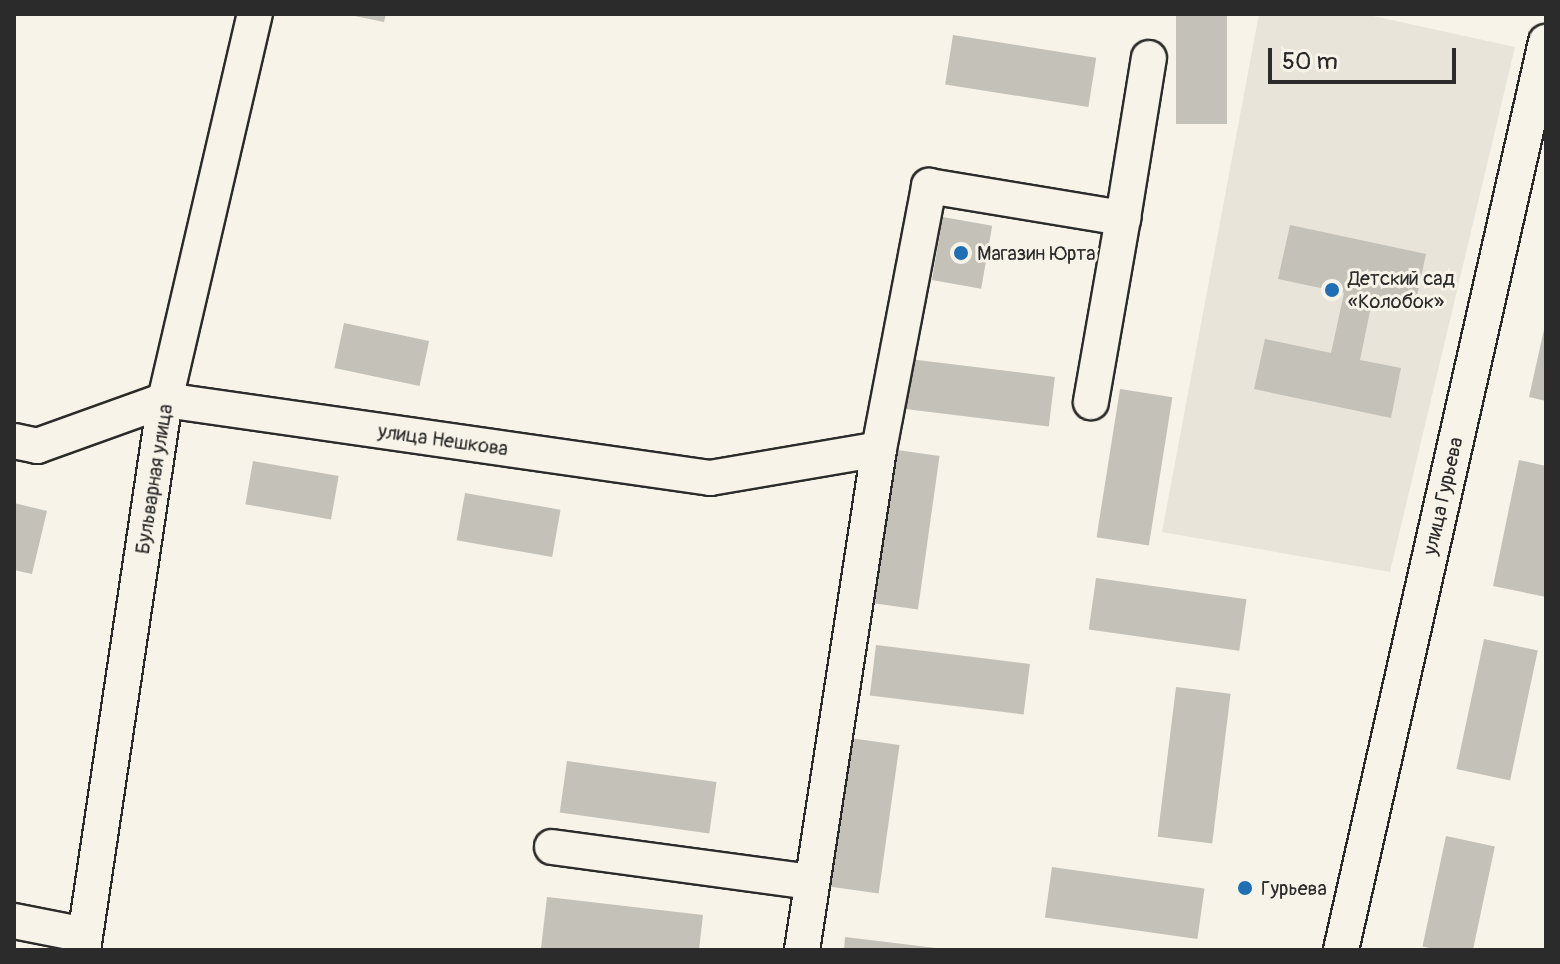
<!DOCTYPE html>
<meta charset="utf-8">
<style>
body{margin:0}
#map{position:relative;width:1560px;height:964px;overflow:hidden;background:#f7f3e8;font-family:Pangolin,sans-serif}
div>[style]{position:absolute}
.built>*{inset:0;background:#e8e4da}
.building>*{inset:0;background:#c4c1b9;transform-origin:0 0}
.roads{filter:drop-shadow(2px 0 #2b2b2b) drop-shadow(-2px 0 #2b2b2b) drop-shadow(0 2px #2b2b2b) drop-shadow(0 -2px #2b2b2b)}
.minor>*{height:34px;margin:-17px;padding:0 17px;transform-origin:17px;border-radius:17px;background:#f7f3e8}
.dots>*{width:22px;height:22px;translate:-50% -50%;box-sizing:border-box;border:4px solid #f7f3e8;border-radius:50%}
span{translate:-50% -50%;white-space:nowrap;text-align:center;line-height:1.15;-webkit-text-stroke:6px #f7f3e8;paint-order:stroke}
.poi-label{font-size:20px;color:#2b2b2b}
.left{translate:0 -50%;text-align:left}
.street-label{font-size:20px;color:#2b2b2b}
.frame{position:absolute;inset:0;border:16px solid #2b2b2b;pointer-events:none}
.scale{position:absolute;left:1268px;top:48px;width:188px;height:36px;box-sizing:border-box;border:4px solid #2b2b2b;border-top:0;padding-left:10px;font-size:24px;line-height:28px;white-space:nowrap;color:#2b2b2b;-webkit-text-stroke:6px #f7f3e8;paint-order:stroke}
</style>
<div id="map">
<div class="built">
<div style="clip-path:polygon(1259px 14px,1364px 14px,1515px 47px,1390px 572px,1162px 532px)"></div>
</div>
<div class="building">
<div style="clip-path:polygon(345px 14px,386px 14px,384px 22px)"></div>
<div style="left:1176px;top:14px;width:51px;height:110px"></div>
<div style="left:953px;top:35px;width:145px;height:50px;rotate:9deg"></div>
<div style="left:943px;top:217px;width:50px;height:64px;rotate:10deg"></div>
<div style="clip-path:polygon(1290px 225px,1426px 254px,1415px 305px,1373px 297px,1360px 360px,1401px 368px,1391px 418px,1254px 389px,1265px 339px,1331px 353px,1344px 293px,1278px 279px)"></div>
<div style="left:344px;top:323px;width:87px;height:46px;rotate:12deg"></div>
<div style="clip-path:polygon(1545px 325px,1546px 325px,1546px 401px,1529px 397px)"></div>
<div style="left:901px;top:358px;width:155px;height:50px;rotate:7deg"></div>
<div style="left:1120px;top:389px;width:53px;height:150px;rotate:9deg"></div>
<div style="left:890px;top:449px;width:50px;height:155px;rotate:8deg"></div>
<div style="clip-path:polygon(1519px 460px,1546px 466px,1546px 597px,1493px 586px)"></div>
<div style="left:253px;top:461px;width:87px;height:44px;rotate:10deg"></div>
<div style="left:465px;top:493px;width:97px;height:48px;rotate:10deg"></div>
<div style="clip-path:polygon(14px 503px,47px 511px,32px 574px,14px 570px)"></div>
<div style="left:1096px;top:578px;width:152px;height:52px;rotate:8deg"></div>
<div style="left:1484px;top:639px;width:55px;height:133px;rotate:12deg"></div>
<div style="left:876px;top:645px;width:155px;height:51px;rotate:7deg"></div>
<div style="left:1176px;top:687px;width:55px;height:151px;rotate:7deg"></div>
<div style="left:850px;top:738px;width:50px;height:150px;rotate:8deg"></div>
<div style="left:567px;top:761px;width:151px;height:52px;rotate:8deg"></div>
<div style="left:1446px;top:836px;width:50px;height:113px;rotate:12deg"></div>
<div style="left:1052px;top:867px;width:154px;height:51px;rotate:8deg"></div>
<div style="clip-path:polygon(547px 897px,703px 915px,699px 950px,541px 948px)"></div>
<div style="clip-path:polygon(845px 937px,936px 948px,936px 950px,844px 950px)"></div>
</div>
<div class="roads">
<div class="minor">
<div style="left:1123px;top:218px;width:162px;rotate:-80.8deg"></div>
<div style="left:14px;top:441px;width:24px;rotate:12deg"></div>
<div style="left:37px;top:446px;width:136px;rotate:-19.8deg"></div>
<div style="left:165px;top:400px;width:551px;rotate:8.14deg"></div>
<div style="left:710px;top:478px;width:171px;rotate:-9.7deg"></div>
<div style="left:552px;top:847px;width:260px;rotate:7.7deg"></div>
<div style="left:14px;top:921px;width:72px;rotate:11.2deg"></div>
<div style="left:83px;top:950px;width:556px;rotate:-81.52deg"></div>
<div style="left:165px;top:400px;width:396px;rotate:-76.9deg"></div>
<div style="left:802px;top:950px;width:507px;rotate:-81.26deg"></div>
<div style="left:879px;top:449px;width:268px;rotate:-79.2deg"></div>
<div style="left:929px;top:186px;width:197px;rotate:9.4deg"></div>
<div style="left:1123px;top:218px;width:187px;rotate:99.9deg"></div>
<div style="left:1341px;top:950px;width:931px;rotate:-77.28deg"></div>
</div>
</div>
<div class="dots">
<div style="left:961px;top:253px;background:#1f6fb2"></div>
<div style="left:1332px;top:290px;background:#1f6fb2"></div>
<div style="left:1245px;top:888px;background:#1f6fb2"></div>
</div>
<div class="poi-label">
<span class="left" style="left:977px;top:253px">Магазин Юрта</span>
<span class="left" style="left:1348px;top:290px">Детский сад<br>«Колобок»</span>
<span class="left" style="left:1261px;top:888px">Гурьева</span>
</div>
<div class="street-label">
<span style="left:443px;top:440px;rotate:8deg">улица Нешкова</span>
<span style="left:154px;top:479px;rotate:-81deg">Бульварная улица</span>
<span style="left:1443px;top:496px;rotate:-77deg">улица Гурьева</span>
</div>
<div class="frame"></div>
<div class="scale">50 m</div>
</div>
